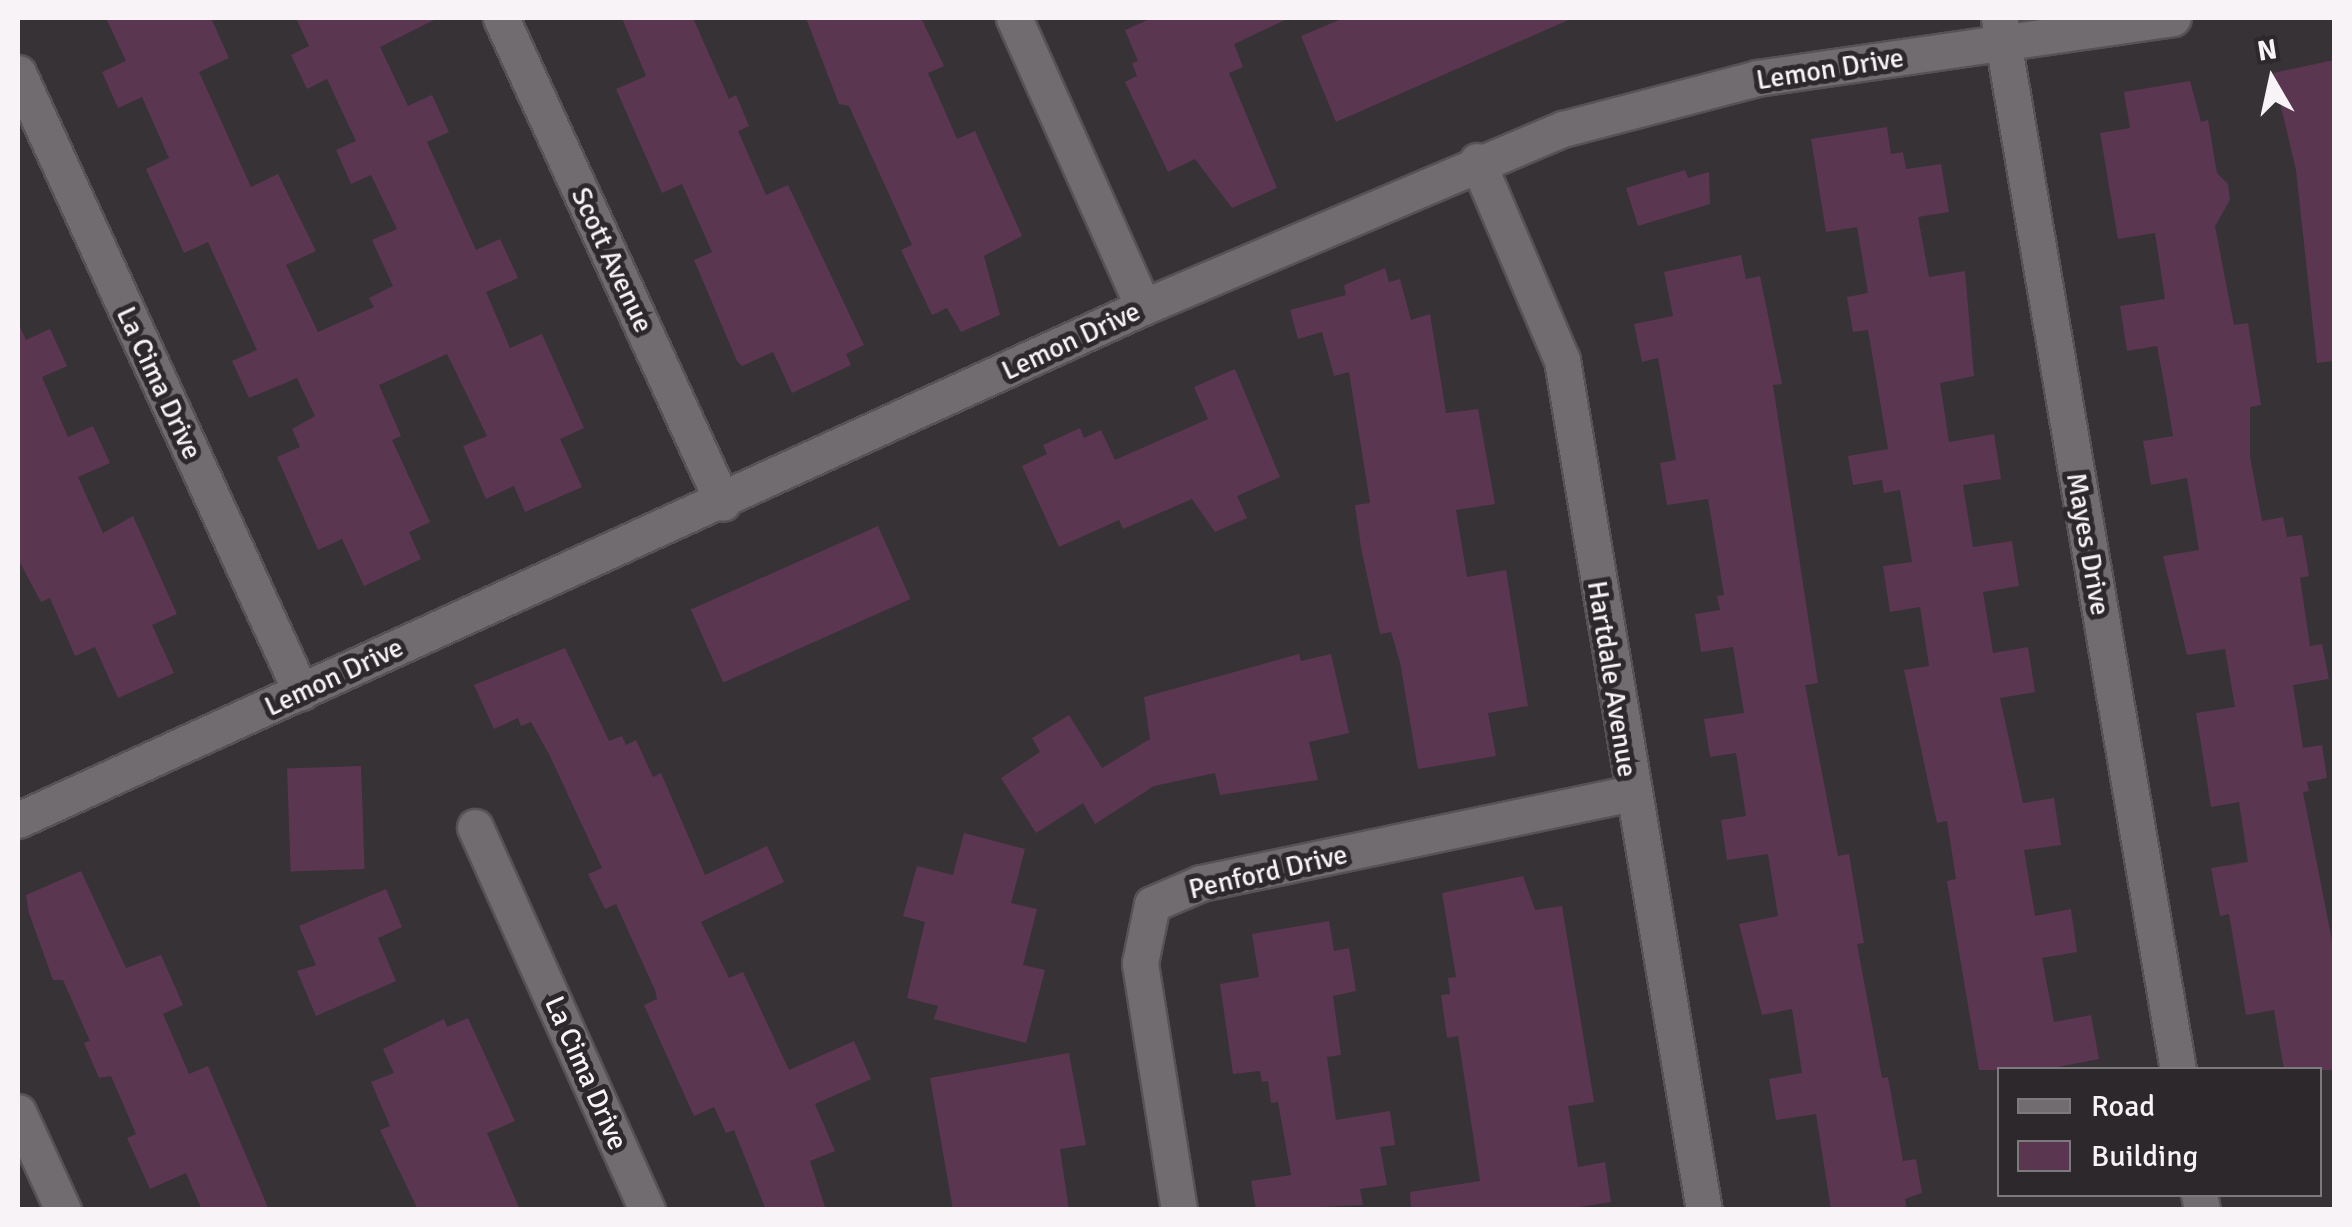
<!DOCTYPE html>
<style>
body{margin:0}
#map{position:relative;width:2352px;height:1227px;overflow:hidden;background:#373235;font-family:Signika,sans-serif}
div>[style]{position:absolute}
.building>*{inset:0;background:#5b3651;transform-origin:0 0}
.roads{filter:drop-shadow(2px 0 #565255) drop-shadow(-2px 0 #565255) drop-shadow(0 2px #565255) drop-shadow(0 -2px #565255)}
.minor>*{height:35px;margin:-17.5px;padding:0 17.5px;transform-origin:17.5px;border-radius:17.5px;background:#716c6f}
span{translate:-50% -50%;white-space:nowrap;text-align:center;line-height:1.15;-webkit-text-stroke:10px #2d282b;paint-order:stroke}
.street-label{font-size:28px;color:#f7f3f6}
.frame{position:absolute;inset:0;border:20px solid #f7f3f6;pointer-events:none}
.legend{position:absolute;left:1997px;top:1067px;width:325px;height:130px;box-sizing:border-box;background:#2d282b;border:2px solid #7e797c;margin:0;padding:12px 18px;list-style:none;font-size:30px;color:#f7f3f6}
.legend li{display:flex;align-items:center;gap:20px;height:50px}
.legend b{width:50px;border:2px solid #7e797c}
.north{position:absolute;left:2222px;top:30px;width:100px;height:100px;-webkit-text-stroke:8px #2d282b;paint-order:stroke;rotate:351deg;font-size:28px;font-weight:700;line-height:40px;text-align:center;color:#f7f3f6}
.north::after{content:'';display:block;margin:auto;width:35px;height:45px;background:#f7f3f6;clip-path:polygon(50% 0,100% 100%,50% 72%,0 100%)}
</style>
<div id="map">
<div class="building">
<div style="clip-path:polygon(106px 18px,211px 18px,229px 58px,199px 72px,251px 187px,278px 174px,316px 251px,286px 265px,318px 332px,374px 307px,369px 298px,393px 286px,372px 240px,397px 229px,371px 175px,351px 184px,336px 150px,356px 141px,327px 79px,307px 89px,291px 55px,309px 46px,296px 18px,438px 18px,380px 47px,408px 106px,432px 95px,449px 132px,427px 142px,476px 250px,500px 239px,518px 278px,486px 292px,510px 348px,542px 334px,584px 428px,560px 439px,582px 487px,525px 512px,514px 486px,486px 499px,463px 446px,487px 436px,447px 354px,379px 385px,401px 436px,392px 440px,430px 522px,409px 532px,421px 559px,364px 586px,342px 539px,318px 550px,277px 457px,300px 447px,292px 429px,315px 416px,297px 378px,249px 398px,232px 361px,257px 350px,208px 242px,184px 253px,167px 215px,146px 169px,169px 158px,142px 97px,118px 108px,102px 72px,126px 61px)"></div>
<div style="clip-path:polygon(622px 18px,693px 18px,729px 99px,736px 95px,749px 126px,738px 131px,766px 195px,788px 185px,864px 345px,846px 354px,851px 365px,792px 393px,773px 352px,742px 366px,737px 361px,694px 260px,712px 252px,682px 184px,662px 193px,616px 89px,646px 76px)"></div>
<div style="clip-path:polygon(806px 18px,921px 18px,944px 66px,928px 73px,957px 139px,975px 131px,1022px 236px,984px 256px,1000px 315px,961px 332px,947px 308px,932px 315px,901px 250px,912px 245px,849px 106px,839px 104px)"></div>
<div style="clip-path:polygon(1152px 18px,1289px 18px,1234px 44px,1243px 67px,1229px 73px,1277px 188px,1232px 208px,1195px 159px,1168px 172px,1125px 82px,1137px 76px,1132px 63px,1138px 61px,1125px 30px)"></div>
<div style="clip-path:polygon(1344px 18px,1573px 18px,1336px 122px,1301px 36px)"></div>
<div style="clip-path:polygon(2334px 60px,2334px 361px,2317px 363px,2296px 170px,2273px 73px)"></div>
<div style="clip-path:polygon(2190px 81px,2201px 122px,2208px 120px,2217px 173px,2228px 184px,2230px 200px,2215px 226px,2234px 325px,2248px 323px,2261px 405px,2250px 407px,2250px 457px,2262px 521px,2283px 517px,2287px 537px,2302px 535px,2309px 576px,2300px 578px,2310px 646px,2322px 644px,2329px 679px,2293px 685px,2303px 748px,2322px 745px,2327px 778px,2307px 782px,2309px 791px,2303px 792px,2334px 951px,2334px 1070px,2284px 1070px,2274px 1010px,2246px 1015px,2229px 914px,2220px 916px,2211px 868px,2248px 862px,2239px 802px,2211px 807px,2196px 713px,2235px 707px,2225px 649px,2187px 655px,2163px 556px,2199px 550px,2187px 478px,2151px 485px,2143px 441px,2173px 436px,2167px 400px,2157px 346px,2127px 351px,2120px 306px,2165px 299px,2155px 233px,2118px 239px,2100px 133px,2130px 128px,2124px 92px)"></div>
<div style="clip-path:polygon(1887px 127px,1891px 154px,1903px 152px,1906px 169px,1941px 164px,1949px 212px,1918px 217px,1929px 277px,1965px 271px,1974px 376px,1940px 383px,1949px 442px,1994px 434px,2001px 479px,1963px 485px,1973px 547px,2012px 541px,2013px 548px,2019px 586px,1983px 592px,1993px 653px,2028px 647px,2035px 692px,2000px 698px,2023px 803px,2054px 798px,2061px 845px,2024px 850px,2035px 916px,2071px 909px,2077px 952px,2042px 958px,2054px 1022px,2091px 1015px,2099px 1059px,2042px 1070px,1979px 1070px,1947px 881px,1956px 879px,1947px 821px,1937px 823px,1904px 670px,1929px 666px,1920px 607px,1890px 612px,1883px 566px,1912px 562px,1900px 490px,1884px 493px,1882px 480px,1853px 485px,1848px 456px,1888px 449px,1868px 330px,1853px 332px,1847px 297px,1868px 293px,1857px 227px,1826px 232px,1811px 139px)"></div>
<div style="clip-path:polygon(1685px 170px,1688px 178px,1709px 172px,1710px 204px,1638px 226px,1626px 188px)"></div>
<div style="clip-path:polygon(1741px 255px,1746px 279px,1760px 276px,1782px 384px,1773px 385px,1818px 683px,1805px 685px,1838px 856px,1849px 854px,1864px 943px,1857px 944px,1882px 1078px,1888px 1077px,1903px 1161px,1916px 1159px,1922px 1193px,1905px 1199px,1907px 1210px,1831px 1210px,1816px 1114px,1776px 1120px,1769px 1079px,1802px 1073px,1792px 1009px,1762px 1015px,1739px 924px,1778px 916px,1768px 854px,1727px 860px,1721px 820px,1746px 816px,1736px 753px,1710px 757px,1704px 719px,1744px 713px,1733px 647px,1701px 652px,1695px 614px,1720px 610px,1717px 596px,1724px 595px,1708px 499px,1667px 505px,1660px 463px,1676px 460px,1658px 358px,1642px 362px,1634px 324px,1673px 316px,1664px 272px)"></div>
<div style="clip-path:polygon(1385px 268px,1389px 282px,1400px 279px,1411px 320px,1430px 314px,1446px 413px,1478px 409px,1495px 504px,1456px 510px,1467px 577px,1506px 570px,1528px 706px,1488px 713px,1496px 756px,1418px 769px,1400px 662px,1391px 632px,1380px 634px,1361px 548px,1355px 505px,1370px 503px,1349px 372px,1334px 376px,1322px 332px,1298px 339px,1290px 310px,1346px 295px,1344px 285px)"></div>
<div style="clip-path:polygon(18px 322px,26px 340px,50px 329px,67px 366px,42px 377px,68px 437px,93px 426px,110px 463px,78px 477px,103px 533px,133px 516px,177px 614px,152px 625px,174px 673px,118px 698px,95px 647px,75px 656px,50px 598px,41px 602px,18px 559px)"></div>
<div style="clip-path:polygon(1235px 369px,1280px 477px,1237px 496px,1247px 518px,1215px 532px,1192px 499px,1123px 529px,1119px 520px,1059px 547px,1022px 466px,1047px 454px,1043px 445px,1080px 428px,1084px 438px,1101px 430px,1115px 460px,1208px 419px,1194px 387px)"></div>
<div style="left:878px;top:526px;width:80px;height:205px;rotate:66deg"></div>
<div style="clip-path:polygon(565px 648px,609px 741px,622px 736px,626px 745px,636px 740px,653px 777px,661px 773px,705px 875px,767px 846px,784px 882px,701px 922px,729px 978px,743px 972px,789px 1070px,854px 1041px,871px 1079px,815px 1104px,835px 1151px,810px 1161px,826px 1210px,766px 1210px,734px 1130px,726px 1133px,714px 1107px,694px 1116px,644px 1005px,657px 999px,655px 990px,616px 904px,605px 909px,588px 874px,602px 868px,549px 754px,531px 722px,521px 726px,518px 718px,494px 729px,474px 685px)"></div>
<div style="clip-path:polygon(1299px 654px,1301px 661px,1331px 654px,1349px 733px,1309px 742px,1318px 780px,1220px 795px,1215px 773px,1154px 786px,1095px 824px,1083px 803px,1036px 833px,1001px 778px,1040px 752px,1032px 738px,1069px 715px,1102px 768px,1150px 739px,1144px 697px)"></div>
<div style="left:361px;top:766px;width:103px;height:74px;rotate:88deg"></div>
<div style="clip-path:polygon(964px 833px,1025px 849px,1011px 903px,1037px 909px,1023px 965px,1045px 970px,1026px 1043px,934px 1019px,938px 1006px,907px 998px,925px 922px,903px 916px,917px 866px,953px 875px)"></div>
<div style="clip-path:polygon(81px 871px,126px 968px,161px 955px,183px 1005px,163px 1014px,189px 1074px,208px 1066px,269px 1210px,202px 1210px,186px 1173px,150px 1189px,127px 1138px,136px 1134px,111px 1076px,99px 1078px,84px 1043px,90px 1041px,63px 980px,53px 980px,29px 913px,26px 895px)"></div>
<div style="clip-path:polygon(1523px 876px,1535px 910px,1562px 906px,1594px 1102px,1568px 1106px,1578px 1167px,1605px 1162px,1611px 1202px,1561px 1210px,1411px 1210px,1410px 1192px,1480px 1181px,1458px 1036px,1447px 1038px,1441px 995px,1450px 994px,1448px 978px,1456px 977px,1442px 893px)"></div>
<div style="clip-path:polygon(386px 889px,402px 927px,378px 938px,396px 981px,316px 1016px,297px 971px,316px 965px,299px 926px)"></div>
<div style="clip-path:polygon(1329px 921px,1334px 951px,1349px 948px,1356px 991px,1333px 996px,1341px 1055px,1327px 1057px,1336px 1120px,1390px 1111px,1395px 1145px,1380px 1147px,1387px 1185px,1360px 1189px,1363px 1205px,1256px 1210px,1251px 1181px,1291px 1175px,1278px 1102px,1271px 1103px,1268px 1081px,1262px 1082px,1260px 1071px,1233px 1074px,1220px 984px,1259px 977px,1252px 934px)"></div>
<div style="clip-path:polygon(468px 1018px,515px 1121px,487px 1133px,520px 1210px,418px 1210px,380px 1130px,390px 1126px,371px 1082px,394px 1073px,383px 1049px,444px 1019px,447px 1027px)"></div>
<div style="clip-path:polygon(1069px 1053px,1086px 1145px,1060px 1149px,1069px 1210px,953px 1210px,930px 1078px)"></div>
</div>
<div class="roads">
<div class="minor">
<div style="left:501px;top:18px;width:533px;rotate:65.4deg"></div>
<div style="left:1014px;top:18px;width:316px;rotate:65.9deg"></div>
<div style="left:1999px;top:18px;width:1067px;rotate:80.34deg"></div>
<div style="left:18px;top:73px;width:681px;rotate:65.43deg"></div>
<div style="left:1477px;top:161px;width:216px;rotate:66.9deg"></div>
<div style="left:1562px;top:360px;width:862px;rotate:80.52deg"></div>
<div style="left:18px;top:820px;width:1236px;rotate:-24.51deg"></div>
<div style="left:1143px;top:307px;width:456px;rotate:-23deg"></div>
<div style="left:1563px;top:129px;width:201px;rotate:-14.7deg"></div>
<div style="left:1757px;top:78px;width:420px;rotate:-8.2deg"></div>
<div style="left:475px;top:827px;width:420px;rotate:65.8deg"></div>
<div style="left:18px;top:1112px;width:108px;rotate:65.3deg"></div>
<div style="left:2199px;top:1194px;width:16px;rotate:79deg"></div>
<div style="left:1179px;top:1210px;width:250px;rotate:-99deg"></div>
<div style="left:1140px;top:963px;width:60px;rotate:-78.5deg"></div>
<div style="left:1152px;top:904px;width:53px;rotate:-23.2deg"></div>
<div style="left:1201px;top:883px;width:438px;rotate:-11.8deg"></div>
</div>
</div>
<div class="street-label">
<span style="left:1830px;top:69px;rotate:-9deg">Lemon Drive</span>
<span style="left:612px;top:260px;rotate:65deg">Scott Avenue</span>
<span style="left:1071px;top:341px;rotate:-25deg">Lemon Drive</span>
<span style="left:159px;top:383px;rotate:65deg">La Cima Drive</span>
<span style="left:2088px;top:544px;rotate:80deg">Mayes Drive</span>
<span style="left:334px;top:677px;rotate:-25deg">Lemon Drive</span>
<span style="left:1612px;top:679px;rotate:81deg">Hartdale Avenue</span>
<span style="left:1268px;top:872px;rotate:-13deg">Penford Drive</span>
<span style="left:586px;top:1073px;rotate:66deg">La Cima Drive</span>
</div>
<div class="frame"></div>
<ul class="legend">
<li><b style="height:12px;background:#716c6f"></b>Road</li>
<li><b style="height:28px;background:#5b3651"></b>Building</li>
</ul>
<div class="north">N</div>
</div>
